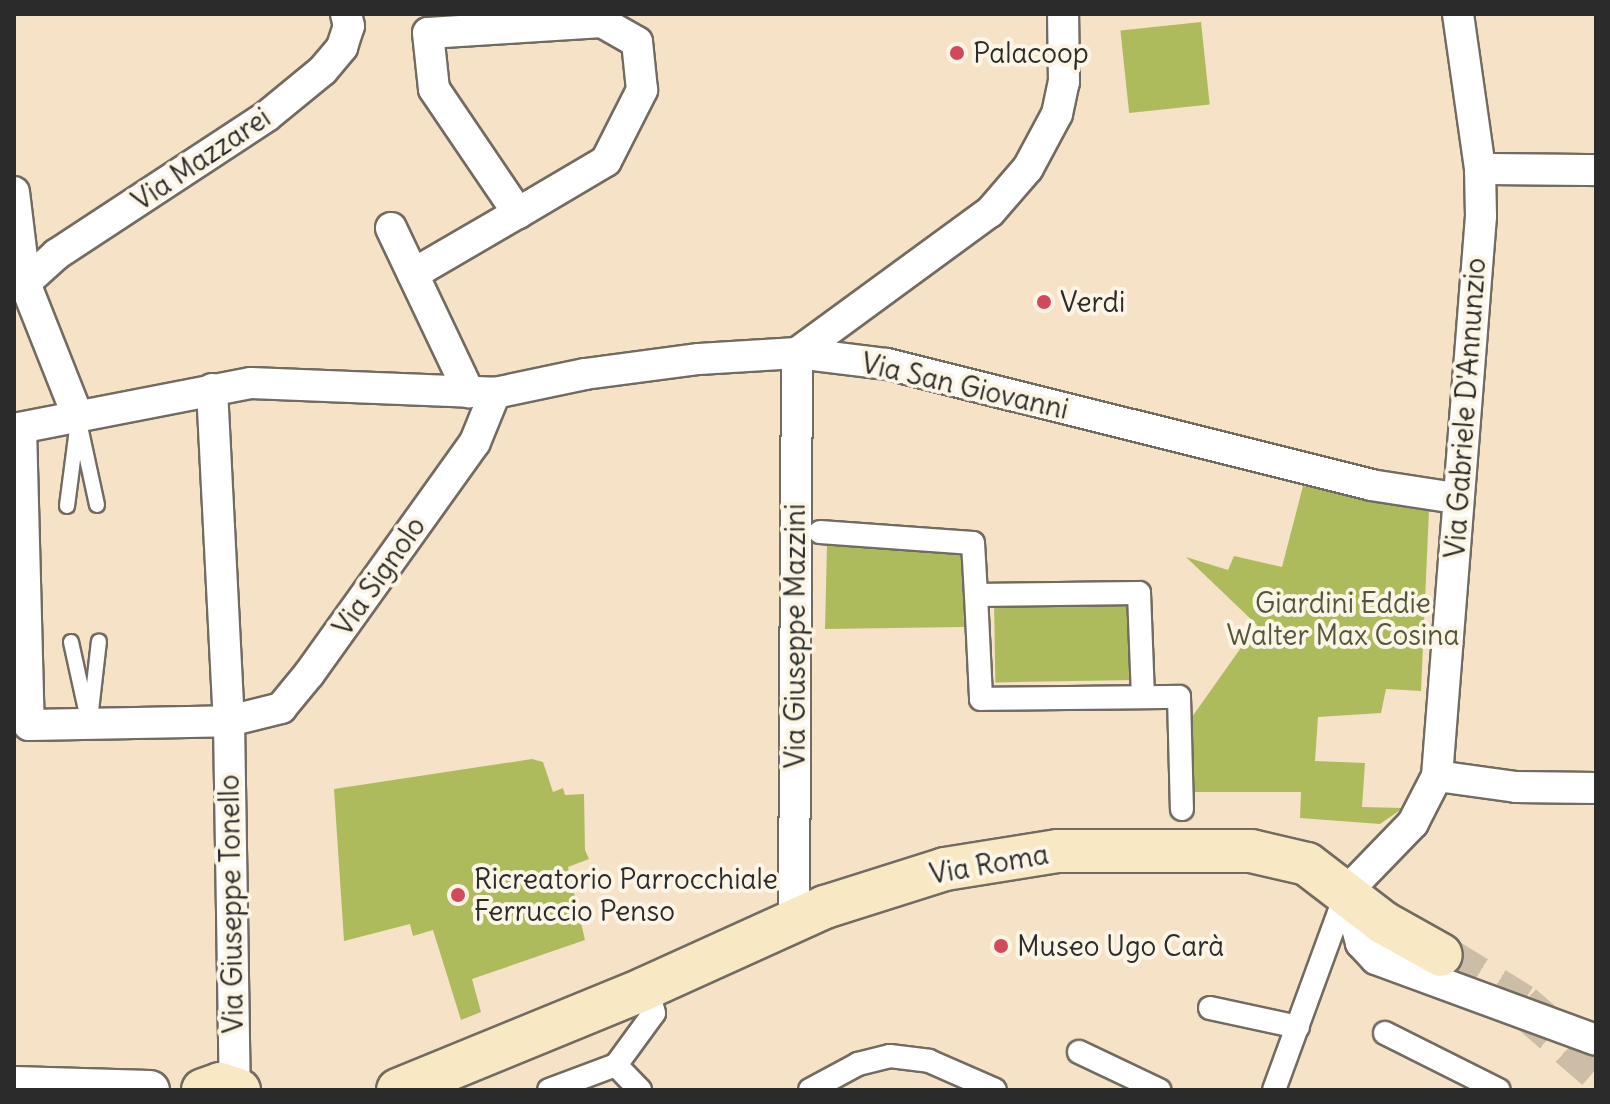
<!DOCTYPE html>
<meta charset="utf-8">
<style>
body{margin:0}
#map{position:relative;width:1610px;height:1104px;overflow:hidden;background:#f6e2c6;font-family:Delius,sans-serif}
div>[style]{position:absolute}
.green>*{inset:0;background:#aebb5d;transform-origin:0 0}
.secondary-tunnel>*{height:42px;margin-top:-21px;transform-origin:0;background:repeating-linear-gradient(90deg,#cdbda7 0 42px,transparent 0 63px)}
.roads{filter:drop-shadow(2px 0 #726b61) drop-shadow(-2px 0 #726b61) drop-shadow(0 2px #726b61) drop-shadow(0 -2px #726b61)}
.service>*{height:14px;margin:-7px;padding:0 7px;transform-origin:7px;border-radius:7px;background:#fff}
.pedestrian>*{height:22px;margin:-11px;padding:0 11px;transform-origin:11px;border-radius:11px;background:#fff}
.minor>*{height:30px;margin:-15px;padding:0 15px;transform-origin:15px;border-radius:15px;background:#fff}
.tertiary>*{height:38px;margin:-19px;padding:0 19px;transform-origin:19px;border-radius:19px;background:#fff}
.secondary>*{height:42px;margin:-21px;padding:0 21px;transform-origin:21px;border-radius:21px;background:#f8e8c3}
.dots>*{width:22px;height:22px;translate:-50% -50%;box-sizing:border-box;border:4px solid #fcf5e5;border-radius:50%}
span{translate:-50% -50%;white-space:nowrap;text-align:center;line-height:1.15;-webkit-text-stroke:8px #fcf5e5;paint-order:stroke}
.poi-label{font-size:28px;color:#2b2b2b}
.left{translate:0 -50%;text-align:left}
.street-label{font-size:28px;color:#2b2b2b}
.park-label{font-size:28px;color:#52563a}
.frame{position:absolute;inset:0;border:16px solid #2b2b2b;pointer-events:none}
</style>
<div id="map">
<div class="green">
<div style="left:1201px;top:22px;width:83px;height:81px;rotate:84deg"></div>
<div style="clip-path:polygon(1303px 486px,1429px 510px,1421px 691px,1386px 689px,1381px 713px,1318px 717px,1315px 761px,1365px 763px,1362px 807px,1403px 808px,1380px 824px,1300px 818px,1301px 792px,1193px 792px,1192px 717px,1257px 625px,1186px 557px,1228px 570px,1234px 556px,1282px 567px)"></div>
<div style="clip-path:polygon(827px 545px,963px 555px,964px 627px,825px 629px)"></div>
<div style="left:1132px;top:600px;width:80px;height:138px;rotate:89deg"></div>
<div style="clip-path:polygon(532px 759px,543px 762px,553px 792px,563px 788px,565px 795px,584px 794px,585px 850px,589px 859px,568px 867px,585px 940px,472px 979px,481px 1012px,461px 1020px,433px 930px,413px 936px,410px 924px,344px 941px,334px 789px)"></div>
</div>
<div class="secondary-tunnel">
<div style="left:1441px;top:955px;width:95px;rotate:31.7deg"></div>
<div style="left:1522px;top:1005px;width:98px;rotate:40.9deg"></div>
</div>
<div class="roads">
<div class="service">
<div style="left:78px;top:417px;width:90px;rotate:77.8deg"></div>
<div style="left:67px;top:506px;width:78px;rotate:-82.6deg"></div>
<div style="left:71px;top:642px;width:84px;rotate:77.6deg"></div>
<div style="left:91px;top:711px;width:70px;rotate:-83.5deg"></div>
</div>
<div class="pedestrian">
<div style="left:820px;top:532px;width:153px;rotate:4.1deg"></div>
<div style="left:973px;top:543px;width:52px;rotate:86.7deg"></div>
<div style="left:976px;top:595px;width:163px;rotate:-0.7deg"></div>
<div style="left:1139px;top:593px;width:104px;rotate:87.8deg"></div>
<div style="left:976px;top:595px;width:104px;rotate:87.2deg"></div>
<div style="left:981px;top:699px;width:198px;rotate:-0.6deg"></div>
<div style="left:1179px;top:697px;width:112px;rotate:88.5deg"></div>
<div style="left:1210px;top:1008px;width:90px;rotate:12.2deg"></div>
<div style="left:1385px;top:1033px;width:127px;rotate:26.6deg"></div>
<div style="left:1079px;top:1052px;width:89px;rotate:25.4deg"></div>
<div style="left:549px;top:1090px;width:72px;rotate:-20.5deg"></div>
<div style="left:640px;top:1090px;width:35px;rotate:-134deg"></div>
<div style="left:616px;top:1065px;width:64px;rotate:-53.8deg"></div>
<div style="left:654px;top:1013px;width:11px;rotate:-105deg"></div>
<div style="left:810px;top:1090px;width:55px;rotate:-28.4deg"></div>
<div style="left:858px;top:1064px;width:33px;rotate:-14deg"></div>
<div style="left:890px;top:1056px;width:39px;rotate:7deg"></div>
<div style="left:929px;top:1061px;width:72px;rotate:23.7deg"></div>
<div style="left:1274px;top:1090px;width:212px;rotate:-69.9deg"></div>
</div>
<div class="minor">
<div style="left:1458px;top:14px;width:157px;rotate:81.9deg"></div>
<div style="left:1480px;top:169px;width:47px;rotate:88.8deg"></div>
<div style="left:1481px;top:216px;width:562px;rotate:94.49deg"></div>
<div style="left:1437px;top:776px;width:53px;rotate:117.1deg"></div>
<div style="left:1413px;top:823px;width:95px;rotate:134.1deg"></div>
<div style="left:1347px;top:891px;width:54px;rotate:74.9deg"></div>
<div style="left:1361px;top:943px;width:22px;rotate:47deg"></div>
<div style="left:1376px;top:959px;width:234px;rotate:20.2deg"></div>
<div style="left:1480px;top:169px;width:116px;rotate:0.5deg"></div>
<div style="left:14px;top:192px;width:92px;rotate:83.1deg"></div>
<div style="left:391px;top:228px;width:182px;rotate:64.6deg"></div>
<div style="left:413px;top:274px;width:121px;rotate:-30.2deg"></div>
<div style="left:518px;top:213px;width:102px;rotate:-30.6deg"></div>
<div style="left:606px;top:161px;width:80px;rotate:-63.1deg"></div>
<div style="left:642px;top:90px;width:48px;rotate:-95.9deg"></div>
<div style="left:637px;top:42px;width:40px;rotate:-150.3deg"></div>
<div style="left:602px;top:22px;width:174px;rotate:176.4deg"></div>
<div style="left:428px;top:33px;width:56px;rotate:83.9deg"></div>
<div style="left:434px;top:89px;width:150px;rotate:55.9deg"></div>
<div style="left:797px;top:353px;width:239px;rotate:-36.2deg"></div>
<div style="left:990px;top:212px;width:58px;rotate:-49.2deg"></div>
<div style="left:1028px;top:168px;width:61px;rotate:-61.8deg"></div>
<div style="left:1057px;top:114px;width:33px;rotate:-78deg"></div>
<div style="left:1064px;top:82px;width:68px;rotate:-90.8deg"></div>
<div style="left:212px;top:389px;width:332px;rotate:87.1deg"></div>
<div style="left:229px;top:721px;width:365px;rotate:89.1deg"></div>
<div style="left:78px;top:417px;width:144px;rotate:-111.6deg"></div>
<div style="left:25px;top:283px;width:43px;rotate:-42.2deg"></div>
<div style="left:57px;top:254px;width:251px;rotate:-33.3deg"></div>
<div style="left:267px;top:116px;width:72px;rotate:-39.4deg"></div>
<div style="left:323px;top:70px;width:30px;rotate:-50deg"></div>
<div style="left:342px;top:47px;width:22px;rotate:-72deg"></div>
<div style="left:349px;top:26px;width:12px;rotate:-104deg"></div>
<div style="left:21px;top:428px;width:297px;rotate:88.5deg"></div>
<div style="left:29px;top:725px;width:200px;rotate:-1.1deg"></div>
<div style="left:229px;top:721px;width:54px;rotate:-14deg"></div>
<div style="left:281px;top:708px;width:44px;rotate:-50.5deg"></div>
<div style="left:309px;top:674px;width:285px;rotate:-54.4deg"></div>
<div style="left:475px;top:442px;width:53px;rotate:-67.8deg"></div>
<div style="left:14px;top:429px;width:241px;rotate:-11deg"></div>
<div style="left:251px;top:383px;width:244px;rotate:2.3deg"></div>
<div style="left:495px;top:393px;width:92px;rotate:-11.9deg"></div>
<div style="left:585px;top:374px;width:115px;rotate:-7.5deg"></div>
<div style="left:699px;top:359px;width:98px;rotate:-3.5deg"></div>
<div style="left:797px;top:353px;width:91px;rotate:7deg"></div>
<div style="left:887px;top:364px;width:499px;rotate:14deg"></div>
<div style="left:1371px;top:485px;width:85px;rotate:8.8deg"></div>
<div style="left:1437px;top:776px;width:80px;rotate:7.9deg"></div>
<div style="left:1516px;top:787px;width:80px;rotate:0.7deg"></div>
<div style="left:794px;top:918px;width:565px;rotate:-89.7deg"></div>
</div>
<div class="tertiary">
<div style="left:14px;top:1086px;width:136px;rotate:1.7deg"></div>
</div>
<div class="secondary">
<div style="left:203px;top:1090px;width:18px;rotate:-19deg"></div>
<div style="left:220px;top:1084px;width:20px;rotate:18deg"></div>
<div style="left:398px;top:1090px;width:266px;rotate:-22.3deg"></div>
<div style="left:644px;top:989px;width:199px;rotate:-24.4deg"></div>
<div style="left:825px;top:907px;width:126px;rotate:-17.6deg"></div>
<div style="left:945px;top:869px;width:114px;rotate:-9.1deg"></div>
<div style="left:1058px;top:851px;width:193px"></div>
<div style="left:1251px;top:851px;width:57px;rotate:13.1deg"></div>
<div style="left:1307px;top:864px;width:97px;rotate:37.5deg"></div>
<div style="left:1384px;top:923px;width:65px;rotate:29.3deg"></div>
</div>
</div>
<div class="dots">
<div style="left:957px;top:53px;background:#d1495b"></div>
<div style="left:1044px;top:302px;background:#d1495b"></div>
<div style="left:458px;top:895px;background:#d1495b"></div>
<div style="left:1001px;top:946px;background:#d1495b"></div>
</div>
<div class="poi-label">
<span class="left" style="left:973px;top:53px">Palacoop</span>
<span class="left" style="left:1060px;top:302px">Verdi</span>
<span class="left" style="left:474px;top:895px">Ricreatorio Parrocchiale<br>Ferruccio Penso</span>
<span class="left" style="left:1017px;top:946px">Museo Ugo Carà</span>
</div>
<div class="street-label">
<span style="left:201px;top:159px;rotate:-34deg">Via Mazzarei</span>
<span style="left:965px;top:386px;rotate:13deg">Via San Giovanni</span>
<span style="left:1465px;top:408px;rotate:-86deg">Via Gabriele D'Annunzio</span>
<span style="left:379px;top:576px;rotate:-55deg">Via Signolo</span>
<span style="left:795px;top:636px;rotate:-90deg">Via Giuseppe Mazzini</span>
<span style="left:989px;top:864px;rotate:-10deg">Via Roma</span>
<span style="left:231px;top:904px;rotate:-91deg">Via Giuseppe Tonello</span>
</div>
<div class="park-label">
<span style="left:1343px;top:619px">Giardini Eddie<br>Walter Max Cosina</span>
</div>
<div class="frame"></div>
</div>
